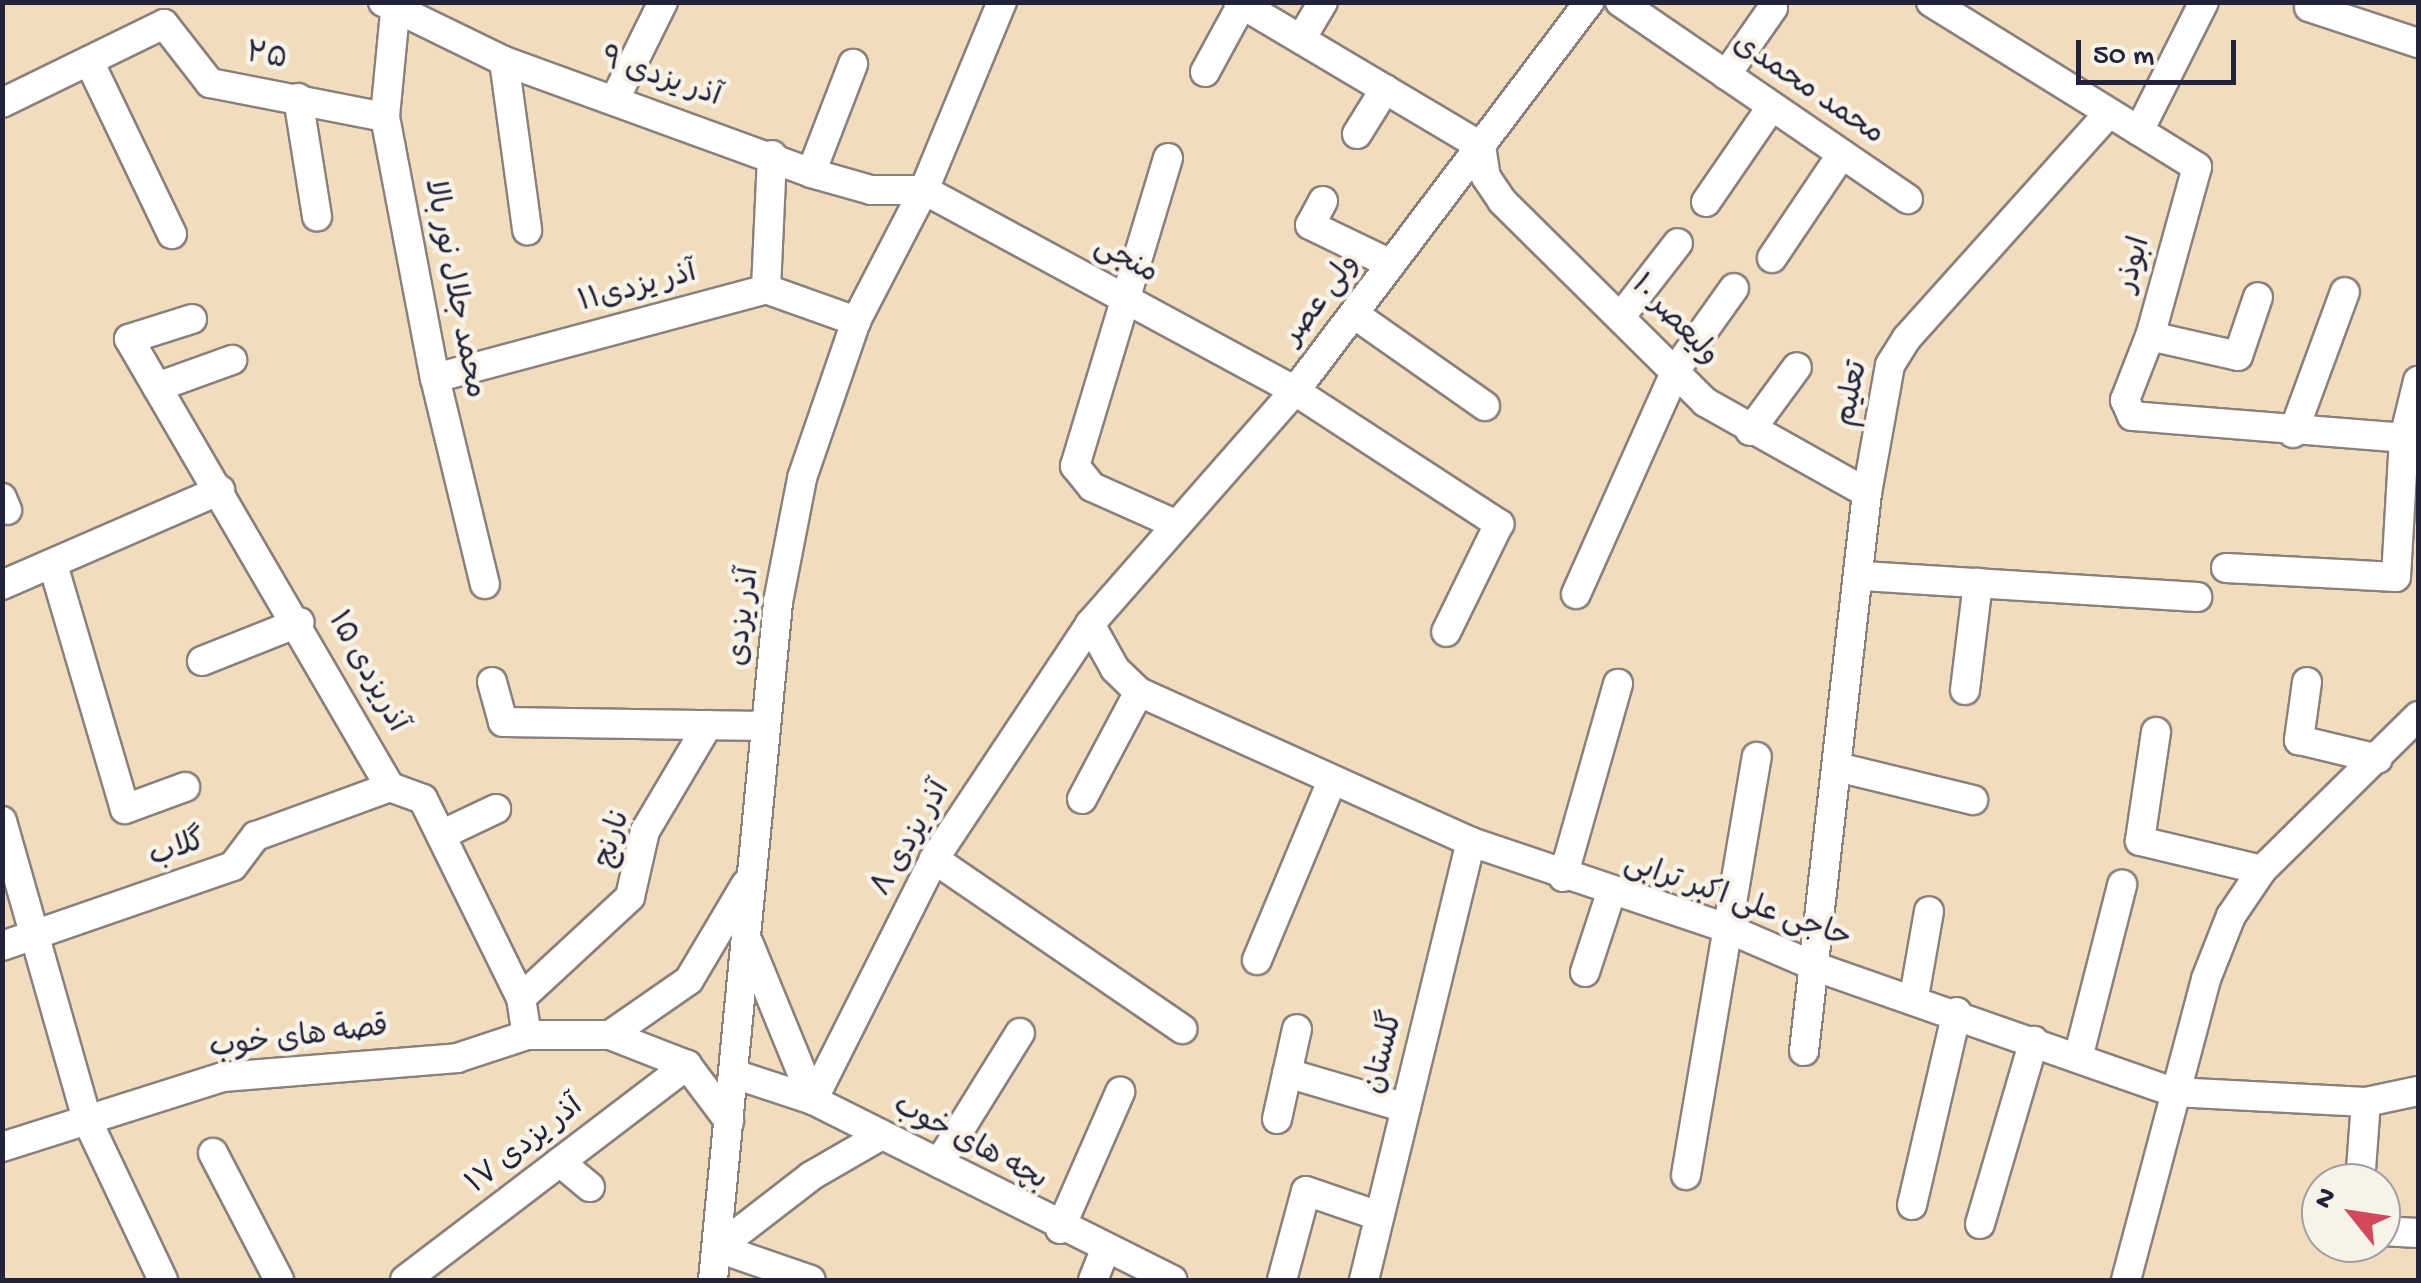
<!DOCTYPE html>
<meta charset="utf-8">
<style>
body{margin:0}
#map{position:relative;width:2421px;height:1283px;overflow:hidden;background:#f1ddbe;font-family:"Gochi Hand","Playpen Sans Arabic",sans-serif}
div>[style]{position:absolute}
.roads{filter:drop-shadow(2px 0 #8a807c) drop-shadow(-2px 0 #8a807c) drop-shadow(0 2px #8a807c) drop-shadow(0 -2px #8a807c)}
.minor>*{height:28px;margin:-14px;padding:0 14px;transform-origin:14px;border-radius:14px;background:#fff}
span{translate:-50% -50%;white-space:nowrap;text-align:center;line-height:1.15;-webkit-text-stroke:9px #f7f3e8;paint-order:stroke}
.street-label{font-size:30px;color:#22223b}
.frame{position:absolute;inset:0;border:5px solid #22223b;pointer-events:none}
.north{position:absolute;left:2301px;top:1163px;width:100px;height:100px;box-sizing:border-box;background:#f7f3e8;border:2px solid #a29fa3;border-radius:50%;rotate:300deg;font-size:28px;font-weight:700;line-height:40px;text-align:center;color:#22223b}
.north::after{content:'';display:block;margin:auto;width:35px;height:45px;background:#d1495b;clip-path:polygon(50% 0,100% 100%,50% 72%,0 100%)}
.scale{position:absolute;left:2076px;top:40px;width:160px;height:45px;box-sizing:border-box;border:5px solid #22223b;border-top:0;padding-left:12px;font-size:30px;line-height:35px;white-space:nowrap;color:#22223b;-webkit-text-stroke:8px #f7f3e8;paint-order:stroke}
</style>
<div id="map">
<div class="roads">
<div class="minor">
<div style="left:383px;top:2px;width:135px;rotate:26deg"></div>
<div style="left:504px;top:61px;width:327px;rotate:20deg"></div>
<div style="left:811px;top:173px;width:62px;rotate:15.8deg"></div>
<div style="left:871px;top:190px;width:53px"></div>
<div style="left:924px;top:190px;width:422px;rotate:28.4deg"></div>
<div style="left:1295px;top:391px;width:244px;rotate:33.1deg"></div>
<div style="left:1499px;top:524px;width:120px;rotate:116.1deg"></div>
<div style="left:396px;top:2px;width:116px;rotate:95.5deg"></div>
<div style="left:385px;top:117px;width:266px;rotate:79.2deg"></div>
<div style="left:435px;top:378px;width:212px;rotate:76.4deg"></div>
<div style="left:1238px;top:2px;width:282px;rotate:30.7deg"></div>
<div style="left:1481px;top:146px;width:31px;rotate:81deg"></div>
<div style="left:1486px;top:177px;width:29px;rotate:56deg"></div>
<div style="left:1502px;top:201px;width:286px;rotate:44.7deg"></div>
<div style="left:1705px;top:402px;width:186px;rotate:29.3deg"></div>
<div style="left:1620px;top:2px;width:349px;rotate:34.4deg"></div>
<div style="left:1931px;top:2px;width:313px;rotate:31.8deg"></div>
<div style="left:2197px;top:167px;width:175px;rotate:105.5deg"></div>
<div style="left:2150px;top:336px;width:69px;rotate:111.3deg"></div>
<div style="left:2125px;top:400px;width:17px;rotate:66deg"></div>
<div style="left:2132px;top:416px;width:273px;rotate:4.6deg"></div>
<div style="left:2309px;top:7px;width:115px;rotate:18.3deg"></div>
<div style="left:1301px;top:39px;width:43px;rotate:-59.3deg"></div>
<div style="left:89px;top:61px;width:192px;rotate:64.4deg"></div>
<div style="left:504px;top:61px;width:171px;rotate:82.2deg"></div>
<div style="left:1205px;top:72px;width:77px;rotate:-61.4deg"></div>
<div style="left:1726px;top:75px;width:82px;rotate:-55deg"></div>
<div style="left:298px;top:98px;width:120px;rotate:80.9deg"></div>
<div style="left:615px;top:99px;width:108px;rotate:-63.7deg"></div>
<div style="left:2px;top:103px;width:180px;rotate:-26deg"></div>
<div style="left:164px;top:24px;width:75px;rotate:52.1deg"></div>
<div style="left:210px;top:83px;width:178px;rotate:11deg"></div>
<div style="left:2139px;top:131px;width:144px;rotate:-63.3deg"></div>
<div style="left:1357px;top:134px;width:53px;rotate:-58.1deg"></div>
<div style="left:1168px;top:158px;width:322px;rotate:106.8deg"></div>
<div style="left:1075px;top:466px;width:27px;rotate:51deg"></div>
<div style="left:1092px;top:487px;width:89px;rotate:24deg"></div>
<div style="left:811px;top:173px;width:117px;rotate:-68.9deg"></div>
<div style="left:1323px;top:201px;width:27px;rotate:118deg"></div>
<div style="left:1310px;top:225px;width:90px;rotate:25.7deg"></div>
<div style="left:1706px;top:202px;width:116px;rotate:-55.5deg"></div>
<div style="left:1772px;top:258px;width:125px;rotate:-56.1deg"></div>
<div style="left:766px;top:289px;width:134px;rotate:-87.4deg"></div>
<div style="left:1354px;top:314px;width:160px;rotate:35.1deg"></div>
<div style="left:1622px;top:315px;width:91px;rotate:-52.1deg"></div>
<div style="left:192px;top:319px;width:66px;rotate:162.4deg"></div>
<div style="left:129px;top:339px;width:518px;rotate:59.78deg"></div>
<div style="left:390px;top:787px;width:35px;rotate:20deg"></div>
<div style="left:423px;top:799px;width:222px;rotate:63.8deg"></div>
<div style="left:521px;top:998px;width:37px;rotate:81deg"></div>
<div style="left:2150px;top:336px;width:90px;rotate:12.8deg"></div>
<div style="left:2238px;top:356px;width:62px;rotate:-71.3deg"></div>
<div style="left:435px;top:378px;width:343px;rotate:-15deg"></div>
<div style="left:766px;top:289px;width:96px;rotate:19.6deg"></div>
<div style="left:157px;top:387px;width:80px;rotate:-19.8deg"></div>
<div style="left:1750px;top:431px;width:79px;rotate:-53.7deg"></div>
<div style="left:2293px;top:433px;width:150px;rotate:-69.8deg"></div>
<div style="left:2px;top:498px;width:13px;rotate:67deg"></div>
<div style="left:54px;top:568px;width:251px;rotate:73.6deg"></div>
<div style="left:125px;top:809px;width:64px;rotate:-20.1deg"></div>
<div style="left:2226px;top:568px;width:170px;rotate:3deg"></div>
<div style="left:2396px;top:577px;width:139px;rotate:-86.7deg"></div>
<div style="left:2404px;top:438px;width:59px;rotate:-76.2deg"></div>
<div style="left:1863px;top:576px;width:335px;rotate:3.6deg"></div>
<div style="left:2px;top:585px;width:238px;rotate:-23.5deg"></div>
<div style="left:1576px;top:594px;width:248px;rotate:-65.9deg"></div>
<div style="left:1677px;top:368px;width:98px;rotate:-54.5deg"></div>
<div style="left:1090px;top:624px;width:51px;rotate:60.9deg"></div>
<div style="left:1115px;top:669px;width:33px;rotate:44deg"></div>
<div style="left:1139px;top:692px;width:364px;rotate:24.3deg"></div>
<div style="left:1471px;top:842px;width:269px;rotate:18.6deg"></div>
<div style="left:1726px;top:928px;width:101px;rotate:23.3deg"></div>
<div style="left:1819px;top:968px;width:376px;rotate:19.3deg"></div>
<div style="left:2174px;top:1092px;width:192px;rotate:3deg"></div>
<div style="left:2366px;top:1102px;width:53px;rotate:-11.9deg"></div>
<div style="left:202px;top:661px;width:105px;rotate:-21.7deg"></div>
<div style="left:492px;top:682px;width:41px;rotate:74.6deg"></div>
<div style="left:503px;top:722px;width:263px;rotate:0.9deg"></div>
<div style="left:2307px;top:682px;width:59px;rotate:97.9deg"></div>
<div style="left:2299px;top:740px;width:81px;rotate:13.5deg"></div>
<div style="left:1965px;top:690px;width:108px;rotate:-83.1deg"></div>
<div style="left:2156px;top:732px;width:110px;rotate:98.4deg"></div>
<div style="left:2140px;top:841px;width:125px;rotate:13.4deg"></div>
<div style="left:1841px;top:768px;width:136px;rotate:13.6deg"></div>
<div style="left:1082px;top:799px;width:121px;rotate:-62deg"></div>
<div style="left:2px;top:821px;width:311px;rotate:74.1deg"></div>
<div style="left:87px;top:1120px;width:177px;rotate:64.6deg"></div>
<div style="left:441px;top:835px;width:61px;rotate:-25.3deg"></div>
<div style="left:934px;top:859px;width:301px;rotate:34.4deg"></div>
<div style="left:1563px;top:877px;width:201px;rotate:-74.1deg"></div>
<div style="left:749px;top:944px;width:169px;rotate:67.7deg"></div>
<div style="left:2px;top:946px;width:244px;rotate:-19.1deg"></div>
<div style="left:233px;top:866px;width:38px;rotate:-53deg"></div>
<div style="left:256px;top:836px;width:143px;rotate:-20.1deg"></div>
<div style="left:1257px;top:960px;width:194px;rotate:-67.3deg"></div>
<div style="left:1585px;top:972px;width:83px;rotate:-71.8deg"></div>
<div style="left:1914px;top:997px;width:87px;rotate:-80.1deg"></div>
<div style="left:521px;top:998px;width:149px;rotate:-42.8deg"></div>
<div style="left:630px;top:897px;width:68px;rotate:-77.2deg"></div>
<div style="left:645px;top:831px;width:123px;rotate:-59.3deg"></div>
<div style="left:610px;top:1035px;width:96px;rotate:-34.8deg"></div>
<div style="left:689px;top:980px;width:112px;rotate:-59.3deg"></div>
<div style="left:1804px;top:1051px;width:562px;rotate:-83.56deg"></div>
<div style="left:1867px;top:493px;width:130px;rotate:-79.8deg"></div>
<div style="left:1890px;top:365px;width:32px;rotate:-58deg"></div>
<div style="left:1907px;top:338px;width:302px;rotate:-48.1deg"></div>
<div style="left:2078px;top:1058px;width:179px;rotate:-75.7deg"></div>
<div style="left:1287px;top:1073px;width:124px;rotate:16.4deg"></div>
<div style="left:734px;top:1074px;width:83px;rotate:18.2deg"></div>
<div style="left:813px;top:1100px;width:402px;rotate:26.6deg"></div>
<div style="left:813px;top:1100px;width:270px;rotate:-63.3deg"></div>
<div style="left:934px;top:859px;width:282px;rotate:-56.4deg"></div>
<div style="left:1090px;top:624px;width:310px;rotate:-48.7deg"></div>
<div style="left:1295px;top:391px;width:488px;rotate:-52.9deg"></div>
<div style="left:1277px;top:1119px;width:92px;rotate:-77.5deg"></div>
<div style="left:2px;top:1147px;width:232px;rotate:-17.6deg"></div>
<div style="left:223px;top:1077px;width:235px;rotate:-4.6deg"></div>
<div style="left:457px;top:1058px;width:74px;rotate:-18.2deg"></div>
<div style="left:527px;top:1035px;width:83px"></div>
<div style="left:610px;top:1035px;width:83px;rotate:21.3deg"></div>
<div style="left:687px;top:1065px;width:70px;rotate:53.1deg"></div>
<div style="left:213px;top:1153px;width:143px;rotate:62.5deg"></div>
<div style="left:560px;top:1162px;width:39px;rotate:40deg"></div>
<div style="left:939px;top:1163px;width:153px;rotate:-58.1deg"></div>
<div style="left:1686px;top:1175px;width:424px;rotate:-80.4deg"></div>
<div style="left:2360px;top:1183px;width:81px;rotate:-85.8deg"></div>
<div style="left:1912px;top:1205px;width:198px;rotate:-76.9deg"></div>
<div style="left:1980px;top:1224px;width:191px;rotate:-73.6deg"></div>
<div style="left:1060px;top:1229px;width:150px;rotate:-66.3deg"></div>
<div style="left:2381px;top:1231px;width:37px;rotate:3deg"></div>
<div style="left:718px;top:1248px;width:118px;rotate:-37.7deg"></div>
<div style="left:811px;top:1176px;width:82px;rotate:-30deg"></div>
<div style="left:718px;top:1248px;width:98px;rotate:19deg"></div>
<div style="left:405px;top:1280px;width:355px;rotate:-37.3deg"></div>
<div style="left:713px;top:1280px;width:681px;rotate:-84.52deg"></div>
<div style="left:778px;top:602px;width:126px;rotate:-79deg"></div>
<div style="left:802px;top:478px;width:166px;rotate:-71deg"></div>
<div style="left:856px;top:321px;width:148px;rotate:-62.6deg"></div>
<div style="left:924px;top:190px;width:204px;rotate:-67.5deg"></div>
<div style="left:1093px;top:1280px;width:32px;rotate:-68deg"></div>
<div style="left:1282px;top:1280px;width:92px;rotate:-74.9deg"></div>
<div style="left:1306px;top:1191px;width:77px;rotate:18.9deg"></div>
<div style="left:1364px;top:1280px;width:451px;rotate:-76.3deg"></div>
<div style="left:2126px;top:1280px;width:311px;rotate:-75.1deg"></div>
<div style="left:2206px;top:979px;width:68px;rotate:-68.4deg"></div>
<div style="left:2231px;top:916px;width:55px;rotate:-56deg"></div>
<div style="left:2262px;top:870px;width:219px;rotate:-44.6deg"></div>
</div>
</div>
<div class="street-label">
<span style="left:266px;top:59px;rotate:10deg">۲۵</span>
<span style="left:660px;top:80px;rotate:19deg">آذر یزدی ۹</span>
<span style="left:1807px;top:91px;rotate:34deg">محمد محمدی</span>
<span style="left:1125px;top:262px;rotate:29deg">منجی</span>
<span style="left:2136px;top:265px;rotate:-74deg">ابوذر</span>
<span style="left:452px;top:289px;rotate:79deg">محمد جلال نور بالا</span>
<span style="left:638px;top:290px;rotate:-15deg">آذر یزدی۱۱</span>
<span style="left:1323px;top:301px;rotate:-53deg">ولی عصر</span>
<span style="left:1673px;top:322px;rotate:46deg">۱۰ ولیعصر</span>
<span style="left:1854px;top:394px;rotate:-78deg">تعلیم</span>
<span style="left:746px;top:617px;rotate:-83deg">آذر یزدی</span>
<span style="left:365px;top:673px;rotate:61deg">۱۵ آذریزدی</span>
<span style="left:615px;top:839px;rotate:-72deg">نارنج</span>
<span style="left:913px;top:840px;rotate:-60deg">۸ آذر یزدی</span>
<span style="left:178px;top:851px;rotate:-19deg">گلاب</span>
<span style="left:1737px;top:903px;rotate:19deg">حاجی علی اکبر ترابی</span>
<span style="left:299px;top:1040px;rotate:-7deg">قصه های خوب</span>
<span style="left:1386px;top:1053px;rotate:-76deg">گلستان</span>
<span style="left:969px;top:1145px;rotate:28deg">بچه های خوب</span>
<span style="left:526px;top:1147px;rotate:-38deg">آذر یزدی ۱۷</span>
</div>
<div class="frame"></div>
<div class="north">N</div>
<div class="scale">50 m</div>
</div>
